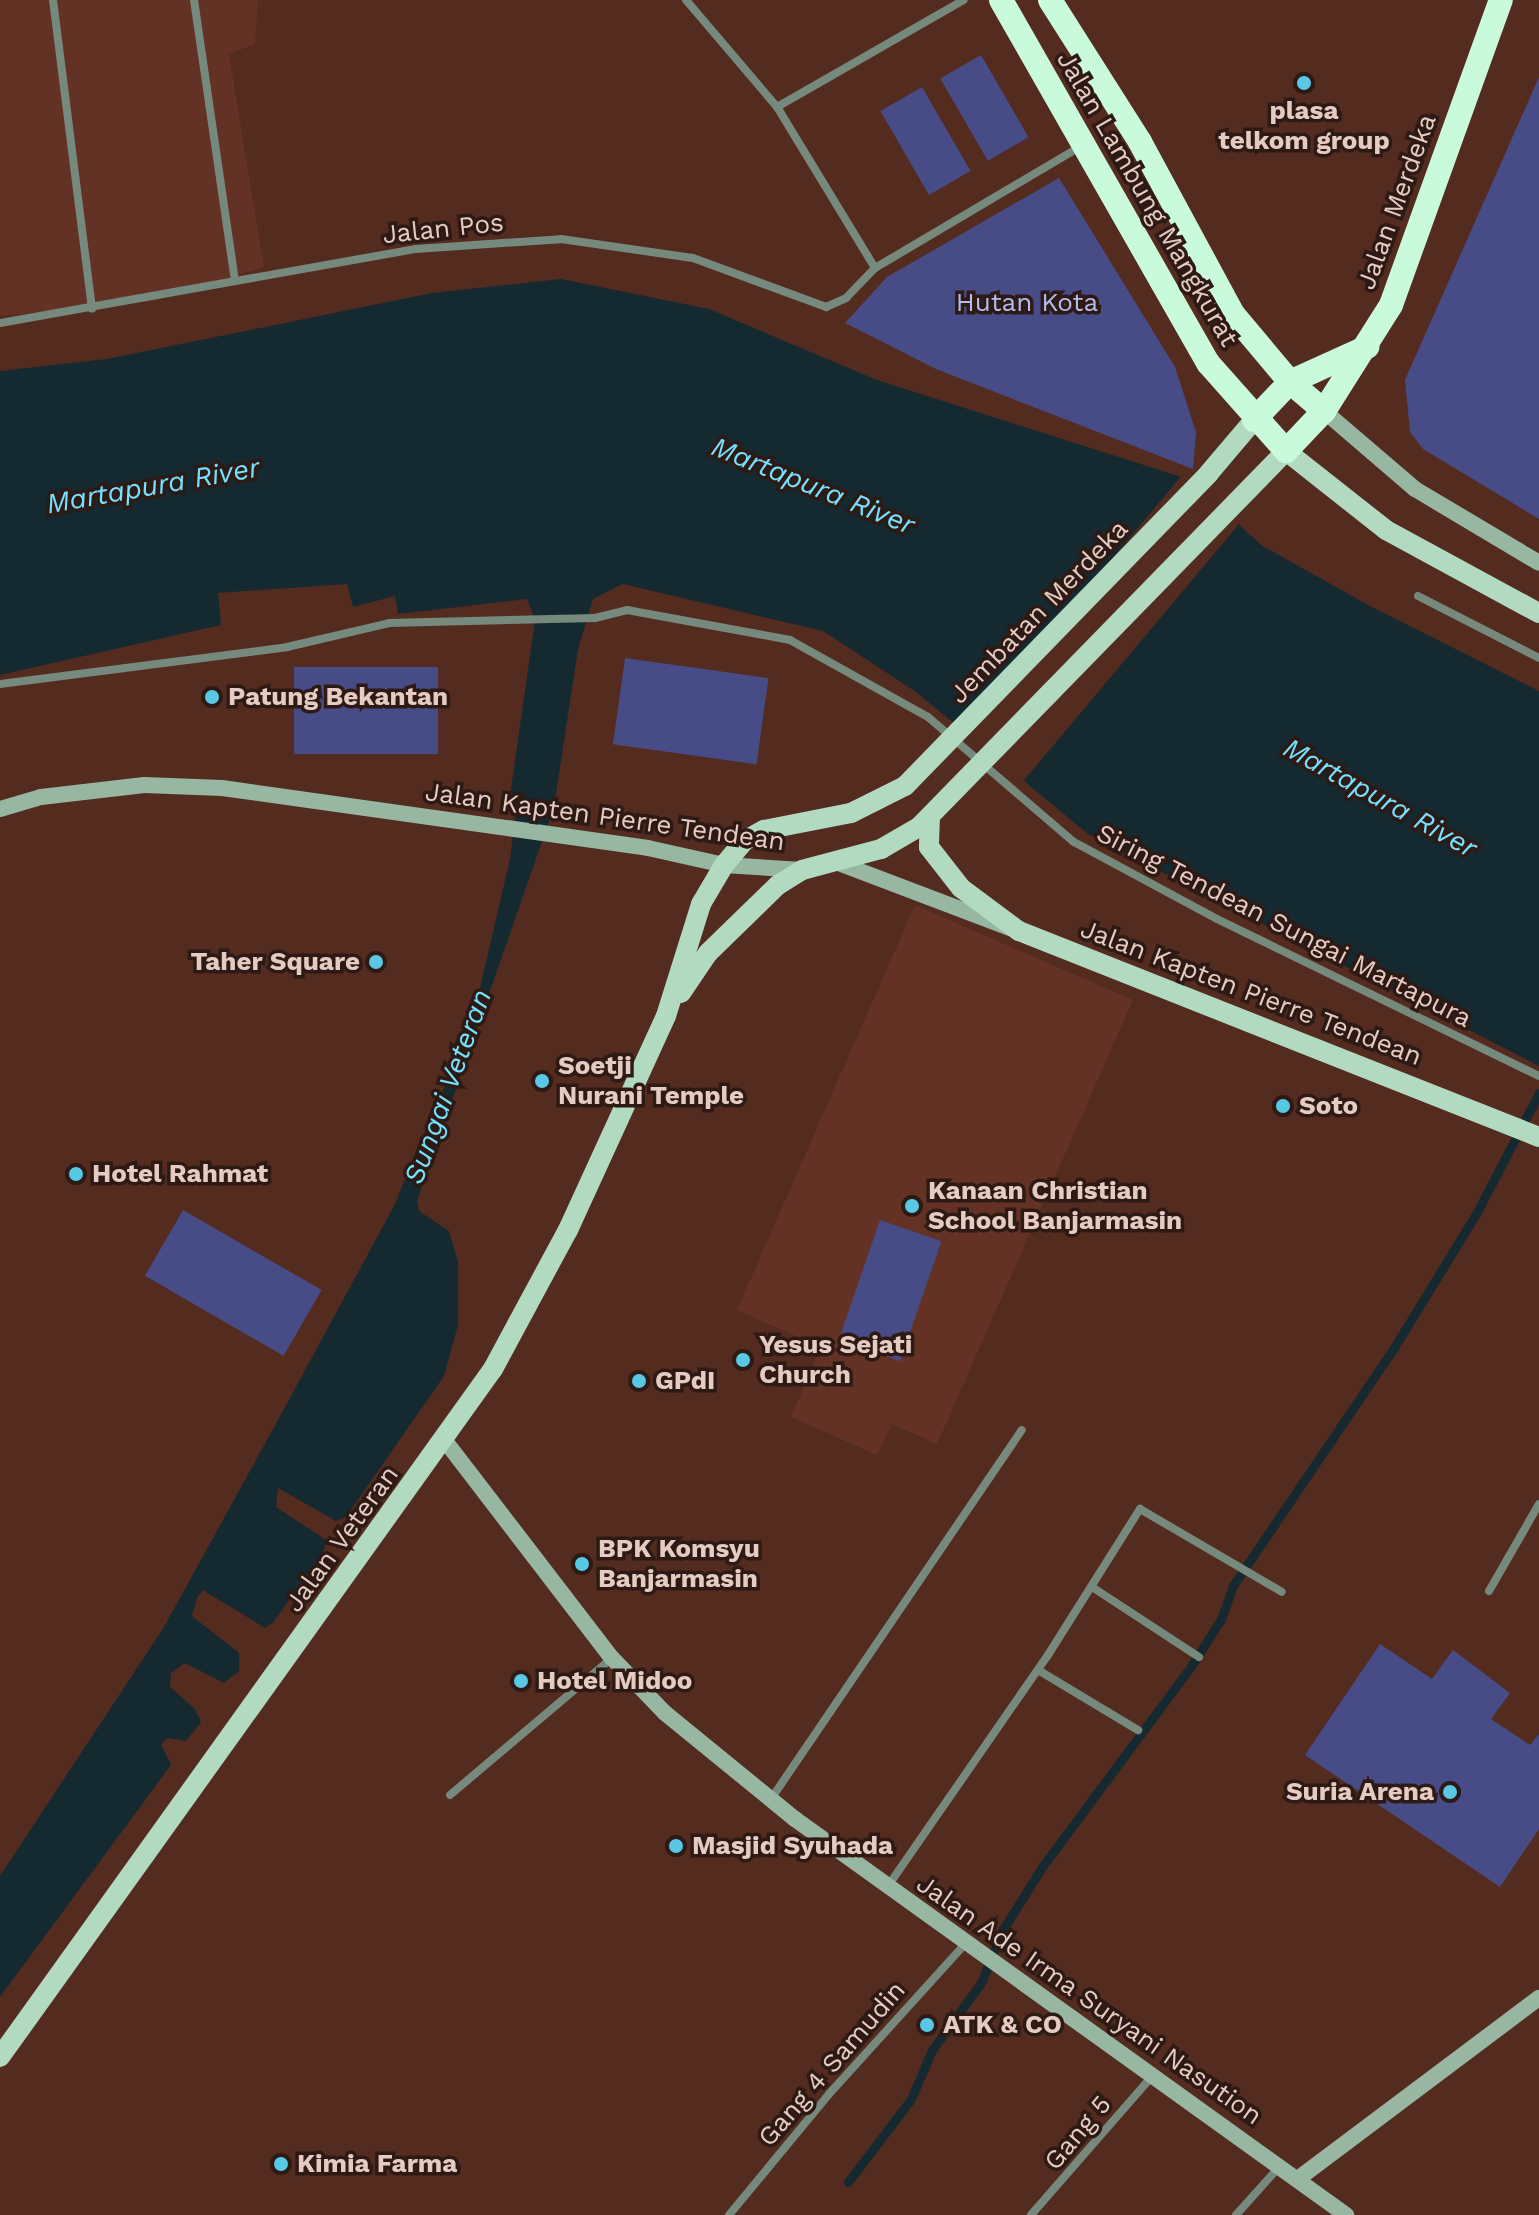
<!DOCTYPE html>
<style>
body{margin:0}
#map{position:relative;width:1539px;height:2215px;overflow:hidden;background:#542b1f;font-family:"Work Sans",sans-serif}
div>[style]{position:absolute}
.built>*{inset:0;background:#633224}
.green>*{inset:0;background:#474c87;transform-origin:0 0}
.water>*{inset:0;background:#152a30}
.pier>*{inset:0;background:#542b1f;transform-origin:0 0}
.stream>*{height:9px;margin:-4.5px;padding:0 4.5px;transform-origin:4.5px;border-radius:4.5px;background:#152a30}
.street>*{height:8px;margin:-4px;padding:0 4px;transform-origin:4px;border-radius:4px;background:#76897d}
.secondary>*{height:16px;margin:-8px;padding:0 8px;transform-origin:8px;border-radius:8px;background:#97b7a3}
.primary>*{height:20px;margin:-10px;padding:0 10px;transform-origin:10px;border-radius:10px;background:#b1dac1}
.highway>*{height:24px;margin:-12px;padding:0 12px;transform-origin:12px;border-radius:12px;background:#c9fadb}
.dots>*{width:22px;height:22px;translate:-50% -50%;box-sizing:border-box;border:4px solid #2d1a14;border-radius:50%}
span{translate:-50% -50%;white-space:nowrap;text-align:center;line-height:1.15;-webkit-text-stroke:7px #2d1a14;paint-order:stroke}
.poi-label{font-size:26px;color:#e6cbc3;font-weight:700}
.left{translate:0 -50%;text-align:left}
.right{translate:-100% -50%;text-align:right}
.street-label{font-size:26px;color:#e6cbc3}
.park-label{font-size:26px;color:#b4bbed}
.water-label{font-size:28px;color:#75e1fe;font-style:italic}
</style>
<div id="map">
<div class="built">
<div style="clip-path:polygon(0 0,258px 0,255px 44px,229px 54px,264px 267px,154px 301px,0 316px)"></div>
<div style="clip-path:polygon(915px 905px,1133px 1000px,937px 1444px,892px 1424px,877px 1455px,791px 1417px,821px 1347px,737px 1310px)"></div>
</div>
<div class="green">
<div style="left:981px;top:55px;width:95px;height:47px;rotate:60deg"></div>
<div style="clip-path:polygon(1539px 77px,1539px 519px,1423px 449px,1410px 432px,1405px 380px)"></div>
<div style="left:922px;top:87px;width:97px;height:48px;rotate:60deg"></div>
<div style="clip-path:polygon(1059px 178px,1175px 367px,1196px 432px,1193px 469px,936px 369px,845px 323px,887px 277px)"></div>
<div style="left:625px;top:658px;width:145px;height:87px;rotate:8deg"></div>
<div style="left:294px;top:667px;width:144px;height:87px"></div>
<div style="left:183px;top:1210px;width:160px;height:76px;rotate:30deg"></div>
<div style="left:880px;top:1220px;width:65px;height:127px;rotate:19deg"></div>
<div style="clip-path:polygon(1380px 1644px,1432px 1679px,1453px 1650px,1510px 1693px,1491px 1719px,1530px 1745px,1539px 1734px,1539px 1829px,1500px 1887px,1305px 1755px)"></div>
</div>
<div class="water">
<div style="clip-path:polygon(561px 279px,709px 309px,877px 380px,1191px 480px,1261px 545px,1370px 606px,1539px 691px,1539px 1066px,1088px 834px,916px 692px,823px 631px,623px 584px,593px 599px,578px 649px,554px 807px,417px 1201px,419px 1211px,449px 1231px,458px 1262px,458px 1325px,444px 1376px,346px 1517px,336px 1521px,278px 1488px,276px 1507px,326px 1540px,324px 1550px,273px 1623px,265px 1628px,203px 1590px,197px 1598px,192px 1616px,239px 1653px,239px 1671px,224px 1683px,185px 1663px,171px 1673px,170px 1687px,195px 1709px,201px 1722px,186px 1741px,168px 1738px,161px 1744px,171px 1765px,0 1997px,0 1876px,164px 1627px,278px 1420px,394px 1206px,472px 1022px,510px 859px,515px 819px,510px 796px,535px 620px,527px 599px,398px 614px,395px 596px,353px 607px,347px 584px,218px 593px,221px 625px,0 675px,0 371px,107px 359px,432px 293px)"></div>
</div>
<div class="pier">
<div style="left:1184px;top:473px;width:75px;height:344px;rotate:40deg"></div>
</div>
<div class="stream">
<div style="left:848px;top:2182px;width:104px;rotate:-52.8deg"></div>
<div style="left:911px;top:2099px;width:53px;rotate:-66.8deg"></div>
<div style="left:932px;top:2050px;width:83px;rotate:-53.8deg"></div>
<div style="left:981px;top:1983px;width:56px;rotate:-68deg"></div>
<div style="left:1002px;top:1931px;width:75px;rotate:-58deg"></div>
<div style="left:1042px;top:1867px;width:252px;rotate:-53.4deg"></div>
<div style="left:1192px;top:1665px;width:54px;rotate:-57.8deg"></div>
<div style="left:1221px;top:1619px;width:37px;rotate:-70deg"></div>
<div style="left:1234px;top:1584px;width:282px;rotate:-55.9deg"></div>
<div style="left:1392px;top:1351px;width:161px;rotate:-58.5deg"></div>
<div style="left:1476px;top:1214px;width:136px;rotate:-62.5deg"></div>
</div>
<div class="street">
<div style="left:53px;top:0;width:311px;rotate:82.8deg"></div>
<div style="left:194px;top:0;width:283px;rotate:81.7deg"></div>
<div style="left:686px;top:0;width:140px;rotate:49.6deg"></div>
<div style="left:777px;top:107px;width:215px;rotate:-29.8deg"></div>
<div style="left:875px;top:268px;width:238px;rotate:-30.6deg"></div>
<div style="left:0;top:323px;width:423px;rotate:-10.1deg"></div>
<div style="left:416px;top:249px;width:145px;rotate:-3.9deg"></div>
<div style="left:561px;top:239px;width:133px;rotate:8.2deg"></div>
<div style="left:693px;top:258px;width:142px;rotate:20.2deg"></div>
<div style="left:826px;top:307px;width:22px;rotate:-24deg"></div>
<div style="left:846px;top:298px;width:42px;rotate:-46deg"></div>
<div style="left:875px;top:268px;width:188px;rotate:-121.3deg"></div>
<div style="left:1418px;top:596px;width:136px;rotate:27.1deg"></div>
<div style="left:0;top:684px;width:289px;rotate:-7.3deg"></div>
<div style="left:287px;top:647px;width:105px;rotate:-13.2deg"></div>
<div style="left:389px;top:623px;width:206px;rotate:-1.4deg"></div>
<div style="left:595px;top:618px;width:33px;rotate:-14deg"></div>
<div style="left:627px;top:610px;width:166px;rotate:10.4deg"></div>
<div style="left:790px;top:640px;width:158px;rotate:29.2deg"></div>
<div style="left:928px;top:717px;width:192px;rotate:40.6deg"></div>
<div style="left:1074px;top:842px;width:162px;rotate:28.3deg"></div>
<div style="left:1217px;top:919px;width:358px;rotate:26deg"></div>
<div style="left:1092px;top:1587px;width:128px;rotate:33.2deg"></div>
<div style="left:1489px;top:1591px;width:100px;rotate:-60.1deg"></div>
<div style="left:1038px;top:1670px;width:117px;rotate:31deg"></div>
<div style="left:450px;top:1795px;width:212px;rotate:-40.2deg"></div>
<div style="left:771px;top:1799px;width:446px;rotate:-55.8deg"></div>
<div style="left:888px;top:1886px;width:281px;rotate:-55.3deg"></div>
<div style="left:1048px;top:1655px;width:173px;rotate:-57.8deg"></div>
<div style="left:1140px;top:1509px;width:164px;rotate:30.3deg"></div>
<div style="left:729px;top:2215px;width:157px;rotate:-50.4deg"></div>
<div style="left:829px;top:2094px;width:204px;rotate:-47.8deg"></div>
<div style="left:1031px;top:2215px;width:186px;rotate:-48.9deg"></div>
<div style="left:1236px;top:2215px;width:66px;rotate:-48.1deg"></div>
</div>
<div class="secondary">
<div style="left:1324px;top:411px;width:120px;rotate:40.6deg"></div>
<div style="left:1415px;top:489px;width:144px;rotate:30.8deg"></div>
<div style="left:0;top:809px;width:43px;rotate:-16.3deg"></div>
<div style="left:41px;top:797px;width:104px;rotate:-6.6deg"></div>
<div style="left:144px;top:785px;width:78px;rotate:2.2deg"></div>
<div style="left:222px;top:788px;width:430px;rotate:8deg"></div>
<div style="left:648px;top:848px;width:78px;rotate:12.6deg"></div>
<div style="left:724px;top:865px;width:78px;rotate:3.7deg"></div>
<div style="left:836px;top:862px;width:186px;rotate:20.8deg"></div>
<div style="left:446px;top:1442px;width:272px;rotate:52.5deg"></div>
<div style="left:612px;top:1658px;width:76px;rotate:46.1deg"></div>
<div style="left:665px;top:1713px;width:168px;rotate:39.2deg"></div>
<div style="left:795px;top:1819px;width:679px;rotate:35.7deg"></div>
<div style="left:1299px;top:2178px;width:300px;rotate:-36.9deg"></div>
</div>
<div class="primary">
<div style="left:930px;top:816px;width:31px;rotate:92deg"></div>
<div style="left:929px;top:847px;width:52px;rotate:52deg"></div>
<div style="left:961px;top:888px;width:72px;rotate:36.6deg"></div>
<div style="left:1019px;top:931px;width:559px;rotate:21.61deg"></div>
<div style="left:681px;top:993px;width:48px;rotate:-56deg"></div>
<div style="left:708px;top:953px;width:98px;rotate:-44.2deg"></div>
<div style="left:778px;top:885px;width:28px;rotate:-32deg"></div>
<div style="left:802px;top:870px;width:82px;rotate:-14.9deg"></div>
<div style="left:881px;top:849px;width:44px;rotate:-30.1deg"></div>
<div style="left:919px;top:827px;width:525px;rotate:-45.69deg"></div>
<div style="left:1286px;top:451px;width:127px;rotate:38.3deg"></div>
<div style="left:1386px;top:530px;width:174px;rotate:28.5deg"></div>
<div style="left:0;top:2057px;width:846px;rotate:-54.38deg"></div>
<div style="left:493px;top:1369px;width:158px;rotate:-61.7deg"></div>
<div style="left:568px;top:1230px;width:235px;rotate:-65.4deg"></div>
<div style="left:666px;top:1016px;width:117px;rotate:-72.6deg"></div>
<div style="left:701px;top:904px;width:45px;rotate:-59.5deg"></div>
<div style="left:724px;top:865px;width:31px;rotate:-50deg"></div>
<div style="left:744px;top:841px;width:23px;rotate:-29deg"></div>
<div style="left:764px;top:830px;width:89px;rotate:-11.1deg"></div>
<div style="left:851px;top:813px;width:60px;rotate:-26.6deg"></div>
<div style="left:905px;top:786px;width:436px;rotate:-45.8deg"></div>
<div style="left:1209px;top:473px;width:70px;rotate:-49.7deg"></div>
</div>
<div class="highway">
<div style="left:1001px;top:0;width:418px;rotate:60.3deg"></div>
<div style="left:1208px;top:363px;width:118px;rotate:48.4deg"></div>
<div style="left:1286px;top:451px;width:55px;rotate:-46.5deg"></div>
<div style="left:1324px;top:411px;width:125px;rotate:-57.7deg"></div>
<div style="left:1391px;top:305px;width:324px;rotate:-70.2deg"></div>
<div style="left:1050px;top:0;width:168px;rotate:57.6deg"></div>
<div style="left:1140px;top:142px;width:196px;rotate:61.6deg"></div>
<div style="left:1233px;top:314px;width:89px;rotate:50deg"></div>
<div style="left:1290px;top:382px;width:45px;rotate:40.5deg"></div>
<div style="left:1254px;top:420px;width:52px;rotate:-46.5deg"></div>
<div style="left:1290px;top:382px;width:85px;rotate:-24.4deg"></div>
</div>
<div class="dots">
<div style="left:1304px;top:83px;background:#59c8e5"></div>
<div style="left:212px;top:697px;background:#59c8e5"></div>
<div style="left:376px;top:962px;background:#59c8e5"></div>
<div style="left:542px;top:1081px;background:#59c8e5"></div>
<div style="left:1283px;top:1106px;background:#59c8e5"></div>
<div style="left:76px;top:1174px;background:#59c8e5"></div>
<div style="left:912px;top:1206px;background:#59c8e5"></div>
<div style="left:743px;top:1360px;background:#59c8e5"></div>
<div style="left:639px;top:1381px;background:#59c8e5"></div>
<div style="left:582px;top:1564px;background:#59c8e5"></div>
<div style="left:521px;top:1681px;background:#59c8e5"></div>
<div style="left:1450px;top:1792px;background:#59c8e5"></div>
<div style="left:676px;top:1846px;background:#59c8e5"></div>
<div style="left:927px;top:2025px;background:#59c8e5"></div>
<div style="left:281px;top:2164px;background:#59c8e5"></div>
</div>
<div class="poi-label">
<span style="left:1304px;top:126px">plasa<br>telkom group</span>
<span class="left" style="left:228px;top:697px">Patung Bekantan</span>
<span class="right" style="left:360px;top:962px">Taher Square</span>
<span class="left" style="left:558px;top:1081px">Soetji<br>Nurani Temple</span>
<span class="left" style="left:1299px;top:1106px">Soto</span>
<span class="left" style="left:92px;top:1174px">Hotel Rahmat</span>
<span class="left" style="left:928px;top:1206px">Kanaan Christian<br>School Banjarmasin</span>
<span class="left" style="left:759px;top:1360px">Yesus Sejati<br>Church</span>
<span class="left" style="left:655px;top:1381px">GPdI</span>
<span class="left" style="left:598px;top:1564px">BPK Komsyu<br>Banjarmasin</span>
<span class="left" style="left:537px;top:1681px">Hotel Midoo</span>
<span class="right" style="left:1434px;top:1792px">Suria Arena</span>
<span class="left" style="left:692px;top:1846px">Masjid Syuhada</span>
<span class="left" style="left:943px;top:2025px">ATK &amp; CO</span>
<span class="left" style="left:297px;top:2164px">Kimia Farma</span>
</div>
<div class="street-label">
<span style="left:1147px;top:199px;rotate:60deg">Jalan Lambung Mangkurat</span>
<span style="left:1397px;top:202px;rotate:-70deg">Jalan Merdeka</span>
<span style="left:443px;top:229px;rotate:-6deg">Jalan Pos</span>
<span style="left:1039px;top:612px;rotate:-46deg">Jembatan Merdeka</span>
<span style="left:605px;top:817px;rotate:8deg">Jalan Kapten Pierre Tendean</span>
<span style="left:1284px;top:926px;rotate:27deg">Siring Tendean Sungai Martapura</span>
<span style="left:1251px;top:993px;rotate:21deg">Jalan Kapten Pierre Tendean</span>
<span style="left:342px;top:1539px;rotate:-54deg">Jalan Veteran</span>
<span style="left:1089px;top:2000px;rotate:35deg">Jalan Ade Irma Suryani Nasution</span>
<span style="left:832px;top:2064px;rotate:-49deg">Gang 4 Samudin</span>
<span style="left:1078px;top:2133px;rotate:-50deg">Gang 5</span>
</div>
<div class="park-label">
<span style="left:1027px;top:303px">Hutan Kota</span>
</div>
<div class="water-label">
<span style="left:153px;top:486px;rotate:-10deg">Martapura River</span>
<span style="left:813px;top:486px;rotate:22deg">Martapura River</span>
<span style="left:1380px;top:798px;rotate:29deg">Martapura River</span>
<span style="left:448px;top:1087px;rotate:-70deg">Sungai Veteran</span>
</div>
</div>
